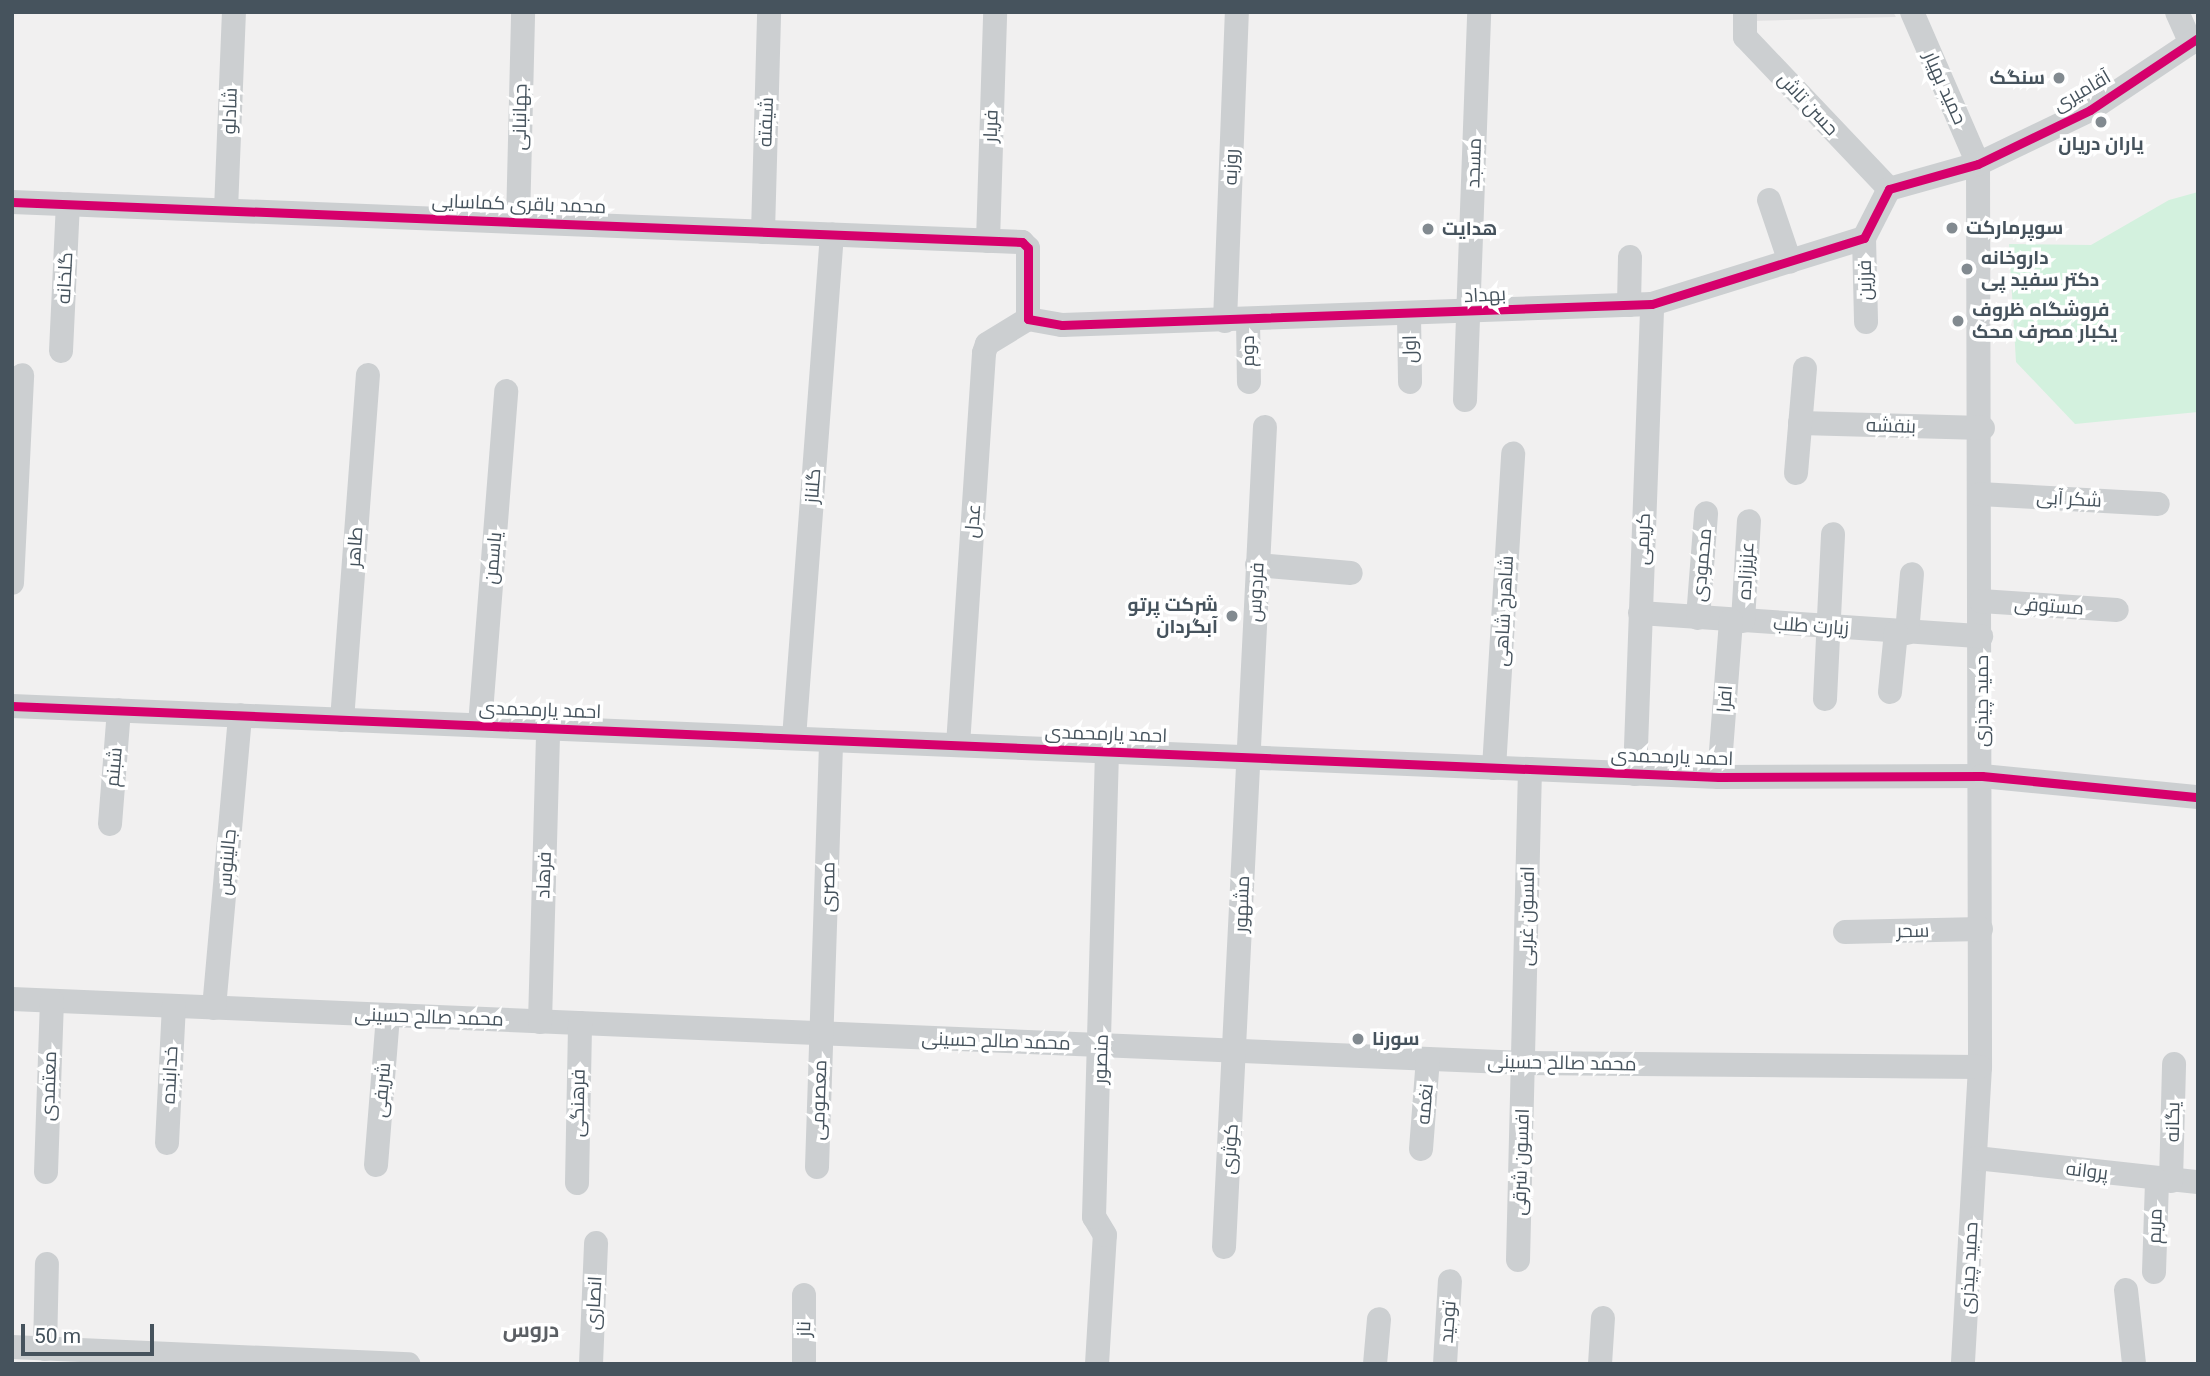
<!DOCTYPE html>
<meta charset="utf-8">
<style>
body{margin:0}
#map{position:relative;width:2210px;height:1376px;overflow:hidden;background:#f1f0f0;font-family:Roboto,Cairo,sans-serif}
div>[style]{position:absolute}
.education>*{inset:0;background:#e2e1e2}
.green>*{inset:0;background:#d3f1de}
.minor>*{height:24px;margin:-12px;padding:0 12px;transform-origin:12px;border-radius:12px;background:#cccfd1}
.cycleway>*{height:9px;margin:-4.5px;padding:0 4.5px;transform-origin:4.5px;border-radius:4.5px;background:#d6006c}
.dots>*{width:19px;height:19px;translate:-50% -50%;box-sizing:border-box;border:4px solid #fff;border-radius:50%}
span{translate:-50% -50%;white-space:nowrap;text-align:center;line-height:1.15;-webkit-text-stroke:7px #fff;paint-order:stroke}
.poi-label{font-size:19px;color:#46535d;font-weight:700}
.right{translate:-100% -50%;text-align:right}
.left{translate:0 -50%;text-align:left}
.street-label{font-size:19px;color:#46535d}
.neighbourhood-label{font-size:21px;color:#5b5f64;font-weight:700}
.frame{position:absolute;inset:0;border:14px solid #46535d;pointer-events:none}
.scale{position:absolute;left:21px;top:1324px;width:133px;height:32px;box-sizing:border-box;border:4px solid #46535d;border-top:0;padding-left:9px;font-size:21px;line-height:24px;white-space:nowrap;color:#46535d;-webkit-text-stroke:5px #fff;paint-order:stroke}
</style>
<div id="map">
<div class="education">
<div style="clip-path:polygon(1752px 12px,1893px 12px,1896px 17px,1752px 21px)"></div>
</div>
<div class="green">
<div style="clip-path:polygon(2198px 192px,2198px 412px,2075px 424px,2016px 362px,2009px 244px,2091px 245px,2169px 200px)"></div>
</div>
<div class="minor">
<div style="left:1745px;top:12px;width:25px;rotate:90deg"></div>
<div style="left:1745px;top:37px;width:209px;rotate:46.5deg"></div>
<div style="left:1912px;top:12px;width:166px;rotate:66.5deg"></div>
<div style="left:1978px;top:164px;width:903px;rotate:89.87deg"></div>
<div style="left:1980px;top:1067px;width:297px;rotate:93.3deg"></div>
<div style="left:2177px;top:12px;width:34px;rotate:66deg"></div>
<div style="left:1769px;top:200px;width:65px;rotate:71.3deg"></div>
<div style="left:12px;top:202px;width:1011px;rotate:2.27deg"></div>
<div style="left:1022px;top:242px;width:8px;rotate:45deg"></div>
<div style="left:1028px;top:248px;width:71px;rotate:90deg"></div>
<div style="left:1028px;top:319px;width:35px;rotate:10deg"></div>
<div style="left:1062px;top:325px;width:590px;rotate:-2.04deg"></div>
<div style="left:1652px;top:304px;width:222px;rotate:-17.3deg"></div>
<div style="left:1864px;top:238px;width:55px;rotate:-63deg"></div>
<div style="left:1889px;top:189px;width:92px;rotate:-15.7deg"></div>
<div style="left:1978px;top:164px;width:124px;rotate:-25.7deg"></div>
<div style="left:2090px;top:110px;width:130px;rotate:-33.7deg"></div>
<div style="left:226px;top:210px;width:198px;rotate:-87.7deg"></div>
<div style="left:518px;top:222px;width:210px;rotate:-88.6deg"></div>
<div style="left:763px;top:232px;width:220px;rotate:-88.4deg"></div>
<div style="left:1864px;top:238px;width:84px;rotate:88.6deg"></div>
<div style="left:988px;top:241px;width:229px;rotate:-88.2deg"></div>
<div style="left:1629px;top:305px;width:48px;rotate:-88.8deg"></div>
<div style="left:1409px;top:316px;width:66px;rotate:89.1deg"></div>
<div style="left:1248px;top:320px;width:62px;rotate:89.1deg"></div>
<div style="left:1225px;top:321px;width:309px;rotate:-87.8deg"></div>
<div style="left:61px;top:351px;width:147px;rotate:-87.3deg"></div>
<div style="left:1465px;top:400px;width:388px;rotate:-87.9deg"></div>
<div style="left:1800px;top:423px;width:183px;rotate:1.6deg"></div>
<div style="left:1796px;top:473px;width:105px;rotate:-85.1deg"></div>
<div style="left:1980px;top:494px;width:178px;rotate:3.2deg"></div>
<div style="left:1257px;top:565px;width:94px;rotate:4.9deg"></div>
<div style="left:12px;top:583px;width:208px;rotate:-87.2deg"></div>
<div style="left:1981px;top:601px;width:136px;rotate:3.8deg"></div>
<div style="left:1640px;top:613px;width:342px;rotate:3.9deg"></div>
<div style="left:1698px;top:618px;width:105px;rotate:-85.6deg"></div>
<div style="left:1743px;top:621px;width:100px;rotate:-86.6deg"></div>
<div style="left:1907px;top:633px;width:59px;rotate:-85.2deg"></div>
<div style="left:1890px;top:692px;width:60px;rotate:-84.3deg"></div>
<div style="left:1825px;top:699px;width:165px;rotate:-87.2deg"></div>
<div style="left:12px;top:706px;width:1708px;rotate:2.38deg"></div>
<div style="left:1719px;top:777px;width:263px;rotate:-0.2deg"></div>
<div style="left:1982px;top:776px;width:217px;rotate:5.6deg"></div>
<div style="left:342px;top:720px;width:346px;rotate:-85.7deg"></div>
<div style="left:480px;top:725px;width:335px;rotate:-85.5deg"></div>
<div style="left:794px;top:738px;width:505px;rotate:-85.69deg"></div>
<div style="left:958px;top:745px;width:393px;rotate:-86.2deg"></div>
<div style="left:984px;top:353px;width:9px;rotate:-72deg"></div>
<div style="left:987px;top:344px;width:48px;rotate:-31.4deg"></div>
<div style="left:1494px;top:768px;width:315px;rotate:-86.5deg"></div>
<div style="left:1635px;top:774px;width:470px;rotate:-87.9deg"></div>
<div style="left:1719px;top:777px;width:157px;rotate:-85.6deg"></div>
<div style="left:110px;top:824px;width:114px;rotate:-85.5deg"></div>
<div style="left:1845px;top:932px;width:136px;rotate:-1.3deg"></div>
<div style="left:12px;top:999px;width:1513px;rotate:2.42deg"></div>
<div style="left:1524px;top:1063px;width:456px;rotate:0.5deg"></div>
<div style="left:214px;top:1008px;width:294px;rotate:-84.9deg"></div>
<div style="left:540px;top:1022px;width:294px;rotate:-88.4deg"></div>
<div style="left:167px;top:1143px;width:137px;rotate:-87.1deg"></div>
<div style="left:1421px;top:1149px;width:90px;rotate:-85.6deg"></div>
<div style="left:1976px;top:1158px;width:223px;rotate:6.2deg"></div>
<div style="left:376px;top:1165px;width:150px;rotate:-85.4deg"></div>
<div style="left:817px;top:1167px;width:427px;rotate:-88.1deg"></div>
<div style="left:46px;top:1172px;width:171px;rotate:-88deg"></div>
<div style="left:2171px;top:1181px;width:117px;rotate:-88.5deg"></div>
<div style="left:577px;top:1183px;width:160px;rotate:-88.9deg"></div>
<div style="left:1224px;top:1247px;width:821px;rotate:-87.14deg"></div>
<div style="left:1518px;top:1260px;width:491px;rotate:-88.6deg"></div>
<div style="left:2154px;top:1272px;width:92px;rotate:-88.1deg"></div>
<div style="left:2126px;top:1290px;width:74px;rotate:83.8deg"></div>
<div style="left:12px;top:1347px;width:397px;rotate:2.5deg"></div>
<div style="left:45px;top:1349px;width:85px;rotate:-88.7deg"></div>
<div style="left:591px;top:1364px;width:121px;rotate:-87.6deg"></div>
<div style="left:804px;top:1364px;width:69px;rotate:-90deg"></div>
<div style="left:1097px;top:1364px;width:129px;rotate:-86.5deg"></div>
<div style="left:1105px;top:1235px;width:21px;rotate:-121deg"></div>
<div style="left:1094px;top:1217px;width:466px;rotate:-88.4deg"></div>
<div style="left:1375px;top:1364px;width:45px;rotate:-84.9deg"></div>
<div style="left:1445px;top:1364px;width:83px;rotate:-86.6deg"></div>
<div style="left:1600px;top:1364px;width:46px;rotate:-86.3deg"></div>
</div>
<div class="cycleway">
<div style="left:12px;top:202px;width:1011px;rotate:2.27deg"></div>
<div style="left:1022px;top:242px;width:8px;rotate:45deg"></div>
<div style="left:1028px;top:248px;width:71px;rotate:90deg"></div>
<div style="left:1028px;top:319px;width:35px;rotate:10deg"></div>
<div style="left:1062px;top:325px;width:590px;rotate:-2.04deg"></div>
<div style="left:1652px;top:304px;width:222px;rotate:-17.3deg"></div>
<div style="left:1864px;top:238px;width:55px;rotate:-63deg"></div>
<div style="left:1889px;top:189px;width:92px;rotate:-15.7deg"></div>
<div style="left:1978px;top:164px;width:124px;rotate:-25.7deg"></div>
<div style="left:2090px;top:110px;width:130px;rotate:-33.7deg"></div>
<div style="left:12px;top:706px;width:1708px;rotate:2.38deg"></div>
<div style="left:1719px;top:777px;width:263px;rotate:-0.2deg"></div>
<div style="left:1982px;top:776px;width:217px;rotate:5.6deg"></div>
</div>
<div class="dots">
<div style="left:2059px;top:78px;background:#828a90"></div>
<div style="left:2101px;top:122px;background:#828a90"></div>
<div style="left:1952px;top:228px;background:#828a90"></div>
<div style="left:1428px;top:229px;background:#828a90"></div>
<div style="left:1967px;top:269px;background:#828a90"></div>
<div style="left:1958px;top:321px;background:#828a90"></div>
<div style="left:1232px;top:616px;background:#828a90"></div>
<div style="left:1358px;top:1039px;background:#828a90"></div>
</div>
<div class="poi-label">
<span class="right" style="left:2045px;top:78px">سنگک</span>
<span style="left:2101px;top:144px">یاران دریان</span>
<span class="left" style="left:1966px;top:228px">سوپرمارکت</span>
<span class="left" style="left:1442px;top:229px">هدایت</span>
<span class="left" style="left:1981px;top:269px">داروخانه<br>دکتر سفید پی</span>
<span class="left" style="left:1972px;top:321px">فروشگاه ظروف<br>یکبار مصرف محک</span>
<span class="right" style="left:1218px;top:616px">شرکت پرتو<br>آبگردان</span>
<span class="left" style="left:1372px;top:1039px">سورنا</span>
</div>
<div class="street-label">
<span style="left:1945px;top:88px;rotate:66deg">حمید بهیار</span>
<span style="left:2082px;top:91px;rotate:-30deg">آقامیری</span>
<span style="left:1808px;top:104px;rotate:47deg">حسن تاش</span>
<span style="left:230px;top:111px;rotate:-88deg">شادلو</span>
<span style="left:520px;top:117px;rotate:-89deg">جهانبانی</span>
<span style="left:766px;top:122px;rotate:-88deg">شیفته</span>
<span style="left:991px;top:126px;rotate:-88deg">فریار</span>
<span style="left:1474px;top:163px;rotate:-88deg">مسجد</span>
<span style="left:1231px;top:167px;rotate:-88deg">روزبه</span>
<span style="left:519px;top:204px;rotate:2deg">محمد باقری کماسایی</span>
<span style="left:65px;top:278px;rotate:-87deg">گلخانه</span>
<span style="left:1865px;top:280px;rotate:-91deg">فرزین</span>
<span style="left:1485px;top:295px;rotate:-3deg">بهداد</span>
<span style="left:1410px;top:349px;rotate:-91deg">اول</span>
<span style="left:1248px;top:351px;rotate:-90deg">دوم</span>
<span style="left:1891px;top:426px;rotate:2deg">بنفشه</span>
<span style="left:813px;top:486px;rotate:-86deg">گلناز</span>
<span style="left:2069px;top:499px;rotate:3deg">شکر آبی</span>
<span style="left:973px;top:521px;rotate:-86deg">عدل</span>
<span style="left:1643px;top:539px;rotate:-88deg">کریمی</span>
<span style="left:355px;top:547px;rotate:-86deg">طاهر</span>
<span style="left:493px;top:558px;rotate:-85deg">یاسمن</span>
<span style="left:1702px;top:565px;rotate:-85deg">محمودی</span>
<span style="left:1746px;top:571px;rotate:-87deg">عزیززاده</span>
<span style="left:1256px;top:592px;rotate:-87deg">فردوس</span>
<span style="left:2049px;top:606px;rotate:4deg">مستوفی</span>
<span style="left:1504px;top:611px;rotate:-87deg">شاهرخ شاهی</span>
<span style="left:1811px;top:626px;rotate:4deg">زیارت طلب</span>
<span style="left:1725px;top:699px;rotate:-86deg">افرا</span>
<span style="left:1982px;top:701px;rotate:-90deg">حمید چیذری</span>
<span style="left:540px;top:710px;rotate:2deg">احمد یارمحمدی</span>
<span style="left:1106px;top:734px;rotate:2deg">احمد یارمحمدی</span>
<span style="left:1672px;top:757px;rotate:2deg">احمد یارمحمدی</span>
<span style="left:114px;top:767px;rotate:-85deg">شبنم</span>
<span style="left:227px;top:862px;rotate:-85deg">جالینوس</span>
<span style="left:544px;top:875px;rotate:-88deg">فرهاد</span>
<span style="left:828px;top:887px;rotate:-89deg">مصری</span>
<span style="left:1242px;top:904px;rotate:-88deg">مشهور</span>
<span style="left:1527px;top:916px;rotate:-89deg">افسون غربی</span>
<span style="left:1913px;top:931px;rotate:-1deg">سحر</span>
<span style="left:429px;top:1017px;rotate:2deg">محمد صالح حسینی</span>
<span style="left:996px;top:1041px;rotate:2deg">محمد صالح حسینی</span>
<span style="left:1101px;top:1059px;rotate:-88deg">منصور</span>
<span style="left:1562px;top:1063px;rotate:1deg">محمد صالح حسینی</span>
<span style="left:170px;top:1075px;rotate:-87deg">خدابنده</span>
<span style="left:49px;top:1086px;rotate:-88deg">معتمدی</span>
<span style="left:382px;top:1090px;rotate:-85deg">شریفی</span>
<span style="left:819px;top:1100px;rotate:-88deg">معصومی</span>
<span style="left:578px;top:1103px;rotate:-89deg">فرهنگی</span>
<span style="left:1425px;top:1104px;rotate:-85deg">نغمه</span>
<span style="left:2173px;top:1122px;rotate:-89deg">یگانه</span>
<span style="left:1230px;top:1149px;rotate:-86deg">کوثری</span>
<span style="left:1521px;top:1162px;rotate:-88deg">افسون شرقی</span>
<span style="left:2087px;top:1171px;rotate:7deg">پروانه</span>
<span style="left:2155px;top:1226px;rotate:-88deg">مریم</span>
<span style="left:1969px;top:1268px;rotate:-87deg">حمید چیذری</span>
<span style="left:594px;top:1303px;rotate:-87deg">انصاری</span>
<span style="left:1448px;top:1322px;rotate:-86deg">توحید</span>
<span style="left:804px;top:1329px;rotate:-89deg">ناز</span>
</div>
<div class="neighbourhood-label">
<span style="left:531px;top:1330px">دروس</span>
</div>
<div class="frame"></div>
<div class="scale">50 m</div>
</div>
